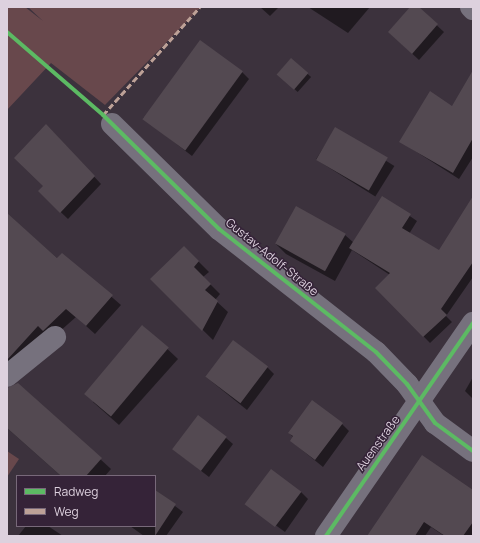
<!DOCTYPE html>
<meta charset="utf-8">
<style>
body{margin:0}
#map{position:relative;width:480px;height:543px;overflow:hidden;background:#3c323d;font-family:Manrope,sans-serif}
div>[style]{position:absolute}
.green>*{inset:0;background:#68484c}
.shadow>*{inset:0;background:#0007;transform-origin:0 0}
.building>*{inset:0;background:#534951;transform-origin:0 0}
.minor>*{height:22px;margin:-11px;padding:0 11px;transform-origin:11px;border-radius:11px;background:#76717d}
.quiet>*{height:3px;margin-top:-1.5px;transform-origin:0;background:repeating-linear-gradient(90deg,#bda197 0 6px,transparent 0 9px)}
.cycleway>*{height:4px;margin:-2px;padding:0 2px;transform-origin:2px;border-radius:2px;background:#5cba63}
span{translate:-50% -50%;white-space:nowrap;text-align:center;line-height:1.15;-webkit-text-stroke:3px #352338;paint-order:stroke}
.street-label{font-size:12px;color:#ddd1de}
.frame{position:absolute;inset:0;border:8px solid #ddd1de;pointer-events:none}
.legend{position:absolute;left:16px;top:475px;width:140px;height:52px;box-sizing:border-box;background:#352338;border:1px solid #78697a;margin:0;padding:5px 7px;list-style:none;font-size:12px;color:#ddd1de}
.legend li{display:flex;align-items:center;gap:8px;height:20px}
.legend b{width:20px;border:1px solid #78697a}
</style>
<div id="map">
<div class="green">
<div style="clip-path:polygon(7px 7px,25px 7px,43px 21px,28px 7px,201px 7px,105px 105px,51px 63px,7px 110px)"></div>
<div style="clip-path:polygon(7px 451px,19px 459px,7px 477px)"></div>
</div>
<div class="shadow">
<div style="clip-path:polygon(260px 7px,279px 7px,270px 16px)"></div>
<div style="clip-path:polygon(308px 7px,370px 7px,348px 33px)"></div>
<div style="clip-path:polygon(411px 7px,417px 7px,444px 32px,419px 60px,389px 32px)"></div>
<div style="left:291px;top:59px;width:27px;height:20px;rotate:42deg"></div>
<div style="clip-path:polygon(242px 72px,249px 79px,192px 156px,143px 118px)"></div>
<div style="clip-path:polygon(473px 72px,473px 157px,459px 179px,401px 142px,452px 108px)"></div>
<div style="left:335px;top:129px;width:70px;height:36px;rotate:32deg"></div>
<div style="clip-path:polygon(53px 132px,101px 184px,68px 219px,46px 198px,44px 186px)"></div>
<div style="clip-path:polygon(382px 197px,417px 221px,409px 234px,439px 252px,473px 215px,473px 277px,446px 316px,452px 322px,430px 343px,376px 288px,390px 275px,352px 250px,335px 281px,286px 254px,276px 244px,345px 235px,354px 243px)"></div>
<div style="clip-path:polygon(7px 214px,58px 259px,62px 254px,121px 305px,95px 334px,76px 317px,7px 378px)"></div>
<div style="clip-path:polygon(184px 247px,209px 272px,203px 277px,220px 294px,215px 300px,228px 312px,213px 340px,151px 279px)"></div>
<div style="clip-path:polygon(143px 326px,178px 359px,119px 425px,93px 402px)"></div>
<div style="clip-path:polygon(267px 367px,274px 374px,247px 410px,206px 377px)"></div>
<div style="clip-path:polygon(473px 377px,473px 399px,465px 391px)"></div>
<div style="clip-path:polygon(24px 389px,111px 469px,105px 476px,61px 476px,7px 428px,7px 408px)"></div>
<div style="clip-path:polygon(342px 424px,349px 431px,323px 467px,291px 441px,293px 437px,289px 433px)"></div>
<div style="clip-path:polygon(226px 438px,233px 444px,209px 477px,174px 450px)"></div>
<div style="clip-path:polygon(155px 491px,183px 512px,166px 536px,144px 536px,130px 526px,155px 526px)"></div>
<div style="clip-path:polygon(301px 492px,308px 499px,285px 532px,248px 505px)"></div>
<div style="clip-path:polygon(473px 501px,473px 536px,444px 536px,431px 527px,425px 536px,368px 536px)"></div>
<div style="clip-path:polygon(26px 526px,48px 526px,63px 536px,18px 536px)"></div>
</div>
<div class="building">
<div style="clip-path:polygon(410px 7px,419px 7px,438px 24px,412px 54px,388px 32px)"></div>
<div style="left:200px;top:40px;width:53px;height:98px;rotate:36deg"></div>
<div style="left:291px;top:58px;width:23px;height:22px;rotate:41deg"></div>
<div style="clip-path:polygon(473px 70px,473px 138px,453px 173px,399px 142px,430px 91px,452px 106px)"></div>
<div style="clip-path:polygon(46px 124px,95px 176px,60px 213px,38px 191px,43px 186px,14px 158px)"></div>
<div style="left:335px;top:127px;width:61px;height:38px;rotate:30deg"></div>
<div style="clip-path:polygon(382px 196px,411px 214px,402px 228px,439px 250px,473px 196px,473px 262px,441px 309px,447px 315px,423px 337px,375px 288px,390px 273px,349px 248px)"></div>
<div style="left:296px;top:206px;width:57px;height:43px;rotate:29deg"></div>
<div style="clip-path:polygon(7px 213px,57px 258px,62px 253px,113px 295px,86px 326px,66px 309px,43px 331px,38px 326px,7px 360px)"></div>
<div style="clip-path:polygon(184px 246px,199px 261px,194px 267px,211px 284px,205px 290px,218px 301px,202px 331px,150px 279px)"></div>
<div style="left:142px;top:325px;width:35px;height:90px;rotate:40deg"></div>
<div style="left:233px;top:340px;width:44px;height:46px;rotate:37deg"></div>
<div style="clip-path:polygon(18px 383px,102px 458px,86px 476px,61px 476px,7px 428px,7px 388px)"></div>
<div style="clip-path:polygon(312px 400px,343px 423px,315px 460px,290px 441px,293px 436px,288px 433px)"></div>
<div style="left:198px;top:415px;width:36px;height:43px;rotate:37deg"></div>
<div style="clip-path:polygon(422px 455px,473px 490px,473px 522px,463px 536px,445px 536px,424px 522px,415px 536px,367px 536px)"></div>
<div style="left:271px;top:469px;width:38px;height:44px;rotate:37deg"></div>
<div style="clip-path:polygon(155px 490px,176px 504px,155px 536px)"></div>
</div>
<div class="minor">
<div style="left:471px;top:7px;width:3px;rotate:45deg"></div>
<div style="left:112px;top:124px;width:150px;rotate:44.5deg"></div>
<div style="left:219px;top:229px;width:199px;rotate:38.1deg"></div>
<div style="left:376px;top:352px;width:45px;rotate:45.9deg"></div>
<div style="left:407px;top:384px;width:48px;rotate:54.3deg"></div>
<div style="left:435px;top:423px;width:47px;rotate:36.4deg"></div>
<div style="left:7px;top:376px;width:62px;rotate:-39.1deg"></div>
<div style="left:326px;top:536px;width:259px;rotate:-55.4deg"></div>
</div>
<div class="quiet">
<div style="left:103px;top:115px;width:145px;rotate:-48.1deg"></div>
</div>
<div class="cycleway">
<div style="left:7px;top:32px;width:127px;rotate:40.8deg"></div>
<div style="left:103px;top:115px;width:163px;rotate:44.5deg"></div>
<div style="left:219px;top:229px;width:199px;rotate:38.1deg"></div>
<div style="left:376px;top:352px;width:45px;rotate:45.9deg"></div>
<div style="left:407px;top:384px;width:48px;rotate:54.3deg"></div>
<div style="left:435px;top:423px;width:47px;rotate:36.4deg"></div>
<div style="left:326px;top:536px;width:259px;rotate:-55.4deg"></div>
</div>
<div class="street-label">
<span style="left:272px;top:257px;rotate:39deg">Gustav-Adolf-Straße</span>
<span style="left:378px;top:443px;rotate:-54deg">Auenstraße</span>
</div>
<div class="frame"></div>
<ul class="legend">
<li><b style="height:5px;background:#5cba63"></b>Radweg</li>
<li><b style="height:5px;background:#bda197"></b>Weg</li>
</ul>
</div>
